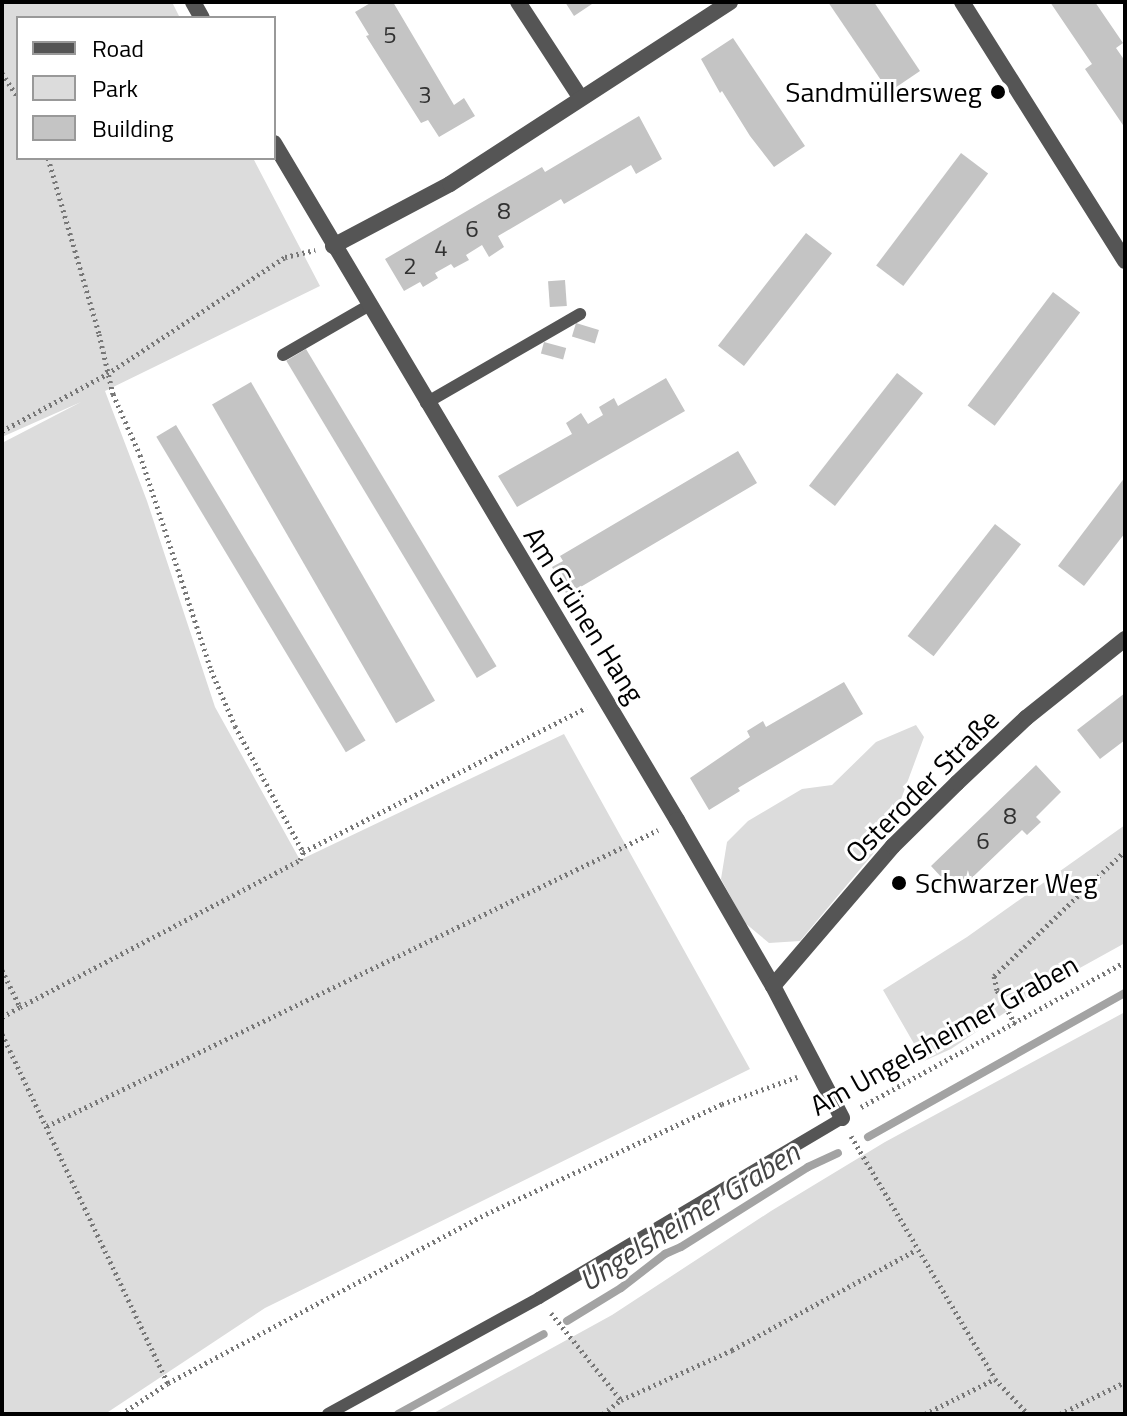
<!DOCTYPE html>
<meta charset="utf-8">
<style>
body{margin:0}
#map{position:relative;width:1127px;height:1416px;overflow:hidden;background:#fff;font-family:"Titillium Web",sans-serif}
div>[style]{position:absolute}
.green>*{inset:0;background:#dcdcdc}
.stream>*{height:8px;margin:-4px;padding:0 4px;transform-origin:4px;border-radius:4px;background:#a3a3a3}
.building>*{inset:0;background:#c4c4c4;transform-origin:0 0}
.path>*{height:5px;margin-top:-2.5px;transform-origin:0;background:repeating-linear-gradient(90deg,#777 0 2px,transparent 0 6px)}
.service>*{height:12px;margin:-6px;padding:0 6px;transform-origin:6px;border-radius:6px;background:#555}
.minor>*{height:16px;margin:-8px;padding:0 8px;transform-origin:8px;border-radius:8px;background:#555}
.dots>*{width:22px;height:22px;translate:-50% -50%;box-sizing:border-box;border:4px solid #fff;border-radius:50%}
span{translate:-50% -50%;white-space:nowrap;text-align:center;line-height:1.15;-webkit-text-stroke:6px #fff;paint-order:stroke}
.number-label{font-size:24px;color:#313131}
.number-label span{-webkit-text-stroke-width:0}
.poi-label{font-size:28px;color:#000}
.right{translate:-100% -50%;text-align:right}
.left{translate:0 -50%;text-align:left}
.street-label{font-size:28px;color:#000}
.water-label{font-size:30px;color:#444;font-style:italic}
.frame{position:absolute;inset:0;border:4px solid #000;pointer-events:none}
.legend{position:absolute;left:16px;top:16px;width:260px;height:144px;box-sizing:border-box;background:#fff;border:2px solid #999;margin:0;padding:10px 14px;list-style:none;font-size:24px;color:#000}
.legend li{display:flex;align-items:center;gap:16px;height:40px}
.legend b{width:40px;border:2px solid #999}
</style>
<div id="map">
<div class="green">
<div style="clip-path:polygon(2px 2px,172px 2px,180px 18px,18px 18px,18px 158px,253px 158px,320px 286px,105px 391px,147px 501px,215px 707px,300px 860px,564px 734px,750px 1069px,265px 1308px,105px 1414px,2px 1414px,2px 443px,81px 402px,2px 437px)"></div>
<div style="clip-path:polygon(916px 725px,924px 737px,900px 802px,877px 849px,800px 941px,769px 943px,745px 923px,721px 879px,727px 842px,748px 821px,802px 789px,832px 785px,876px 742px)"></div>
<div style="clip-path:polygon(1125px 825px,1125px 943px,1031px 995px,951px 1049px,924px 1061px,883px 990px,967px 937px)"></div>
<div style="clip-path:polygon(1125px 1012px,1125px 1414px,432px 1414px,612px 1315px,771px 1211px,885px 1142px)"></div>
</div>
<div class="stream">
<div style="left:868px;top:1137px;width:295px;rotate:-29.3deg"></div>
<div style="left:567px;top:1321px;width:63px;rotate:-31.4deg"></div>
<div style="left:621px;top:1288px;width:56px;rotate:-37.7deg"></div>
<div style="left:665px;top:1254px;width:17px;rotate:-24deg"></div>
<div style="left:681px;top:1247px;width:150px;rotate:-32.2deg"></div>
<div style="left:808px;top:1167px;width:33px;rotate:-25deg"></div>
<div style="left:398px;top:1414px;width:166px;rotate:-28.7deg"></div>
</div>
<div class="building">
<div style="clip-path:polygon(372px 2px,393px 2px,454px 105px,464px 98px,475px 116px,439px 137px,428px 120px,421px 123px,366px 36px,369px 35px,355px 12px)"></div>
<div style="clip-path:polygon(565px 2px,595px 2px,574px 16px)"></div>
<div style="clip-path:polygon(828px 2px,874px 2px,920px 71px,889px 92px)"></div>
<div style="clip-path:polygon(1050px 2px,1095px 2px,1123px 43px,1116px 48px,1125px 61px,1125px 128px,1085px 69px,1092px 64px)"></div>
<div style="clip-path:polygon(733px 38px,805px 146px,774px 167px,750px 136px,722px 91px,720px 93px,701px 59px)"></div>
<div style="clip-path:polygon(639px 116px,662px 159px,636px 174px,631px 165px,564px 204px,561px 199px,498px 236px,504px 247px,489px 257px,482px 245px,466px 255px,469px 260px,454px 268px,451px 264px,435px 273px,438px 278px,423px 287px,420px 282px,404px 291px,385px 259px,542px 167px,545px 172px)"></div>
<div style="left:961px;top:153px;width:34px;height:141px;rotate:37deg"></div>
<div style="left:806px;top:233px;width:33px;height:143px;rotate:38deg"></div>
<div style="left:565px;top:280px;width:26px;height:17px;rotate:86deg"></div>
<div style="left:1053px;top:292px;width:34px;height:142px;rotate:37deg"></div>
<div style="left:576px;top:323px;width:24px;height:14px;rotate:17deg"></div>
<div style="left:544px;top:342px;width:23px;height:12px;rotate:15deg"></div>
<div style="left:306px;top:349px;width:370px;height:23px;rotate:59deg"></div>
<div style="left:897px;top:373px;width:33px;height:143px;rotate:38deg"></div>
<div style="clip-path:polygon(666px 378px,685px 411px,517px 507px,498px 476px,572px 434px,566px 423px,581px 413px,588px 424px,603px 415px,599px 407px,614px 398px,618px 406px)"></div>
<div style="left:251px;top:382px;width:368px;height:45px;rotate:60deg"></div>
<div style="left:176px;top:425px;width:368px;height:23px;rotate:59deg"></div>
<div style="clip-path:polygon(738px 451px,757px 483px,567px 595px,552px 567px,563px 561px,560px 556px)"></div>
<div style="clip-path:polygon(1125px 477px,1125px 533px,1084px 586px,1058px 566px)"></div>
<div style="left:995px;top:524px;width:33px;height:142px;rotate:38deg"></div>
<div style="clip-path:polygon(844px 682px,863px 714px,738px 788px,740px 791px,709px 810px,690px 778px,750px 737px,747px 731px,763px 721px,766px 727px)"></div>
<div style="clip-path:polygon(1125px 693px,1125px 740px,1100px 759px,1077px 730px)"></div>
<div style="clip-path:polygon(1036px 765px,1061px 792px,1036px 817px,1041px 822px,1027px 835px,1022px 830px,956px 893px,931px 866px)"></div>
</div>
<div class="path">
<div style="left:2px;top:73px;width:30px;rotate:57deg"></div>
<div style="left:48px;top:158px;width:183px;rotate:73.8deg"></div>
<div style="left:99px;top:334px;width:62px;rotate:76.9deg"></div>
<div style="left:113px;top:394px;width:67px;rotate:66.1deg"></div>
<div style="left:140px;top:455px;width:226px;rotate:71.7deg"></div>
<div style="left:211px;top:670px;width:61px;rotate:66.8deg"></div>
<div style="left:235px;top:726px;width:143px;rotate:61.6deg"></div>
<div style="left:303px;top:852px;width:318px;rotate:-27deg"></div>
<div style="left:2px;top:431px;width:119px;rotate:-28.5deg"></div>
<div style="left:107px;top:374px;width:213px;rotate:-33.3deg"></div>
<div style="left:285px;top:257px;width:31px;rotate:-13deg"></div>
<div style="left:2px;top:970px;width:41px;rotate:64.1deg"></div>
<div style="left:20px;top:1007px;width:316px;rotate:-27.7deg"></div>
<div style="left:300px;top:860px;width:9px;rotate:-69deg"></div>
<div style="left:2px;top:1017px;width:21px;rotate:-29deg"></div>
<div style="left:1015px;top:1024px;width:38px;rotate:-118deg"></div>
<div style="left:997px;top:990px;width:14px;rotate:-102deg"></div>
<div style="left:994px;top:976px;width:181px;rotate:-43.7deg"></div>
<div style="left:2px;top:1034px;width:386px;rotate:64.6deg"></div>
<div style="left:168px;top:1383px;width:360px;rotate:-28deg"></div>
<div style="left:486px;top:1214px;width:260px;rotate:-25deg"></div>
<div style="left:722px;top:1104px;width:80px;rotate:-19.8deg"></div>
<div style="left:861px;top:1107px;width:301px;rotate:-28.8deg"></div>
<div style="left:47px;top:1126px;width:679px;rotate:-25.85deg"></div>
<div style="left:851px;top:1136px;width:282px;rotate:59.3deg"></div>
<div style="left:995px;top:1379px;width:48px;rotate:46.7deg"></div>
<div style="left:551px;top:1313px;width:112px;rotate:51.2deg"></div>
<div style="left:121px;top:1414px;width:56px;rotate:-33.4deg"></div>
<div style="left:603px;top:1414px;width:23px;rotate:-38deg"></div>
<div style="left:621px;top:1400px;width:122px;rotate:-24.2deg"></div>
<div style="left:732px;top:1350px;width:209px;rotate:-28.5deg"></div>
<div style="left:925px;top:1414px;width:78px;rotate:-26.6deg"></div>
<div style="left:1060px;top:1414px;width:72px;rotate:-26.2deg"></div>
</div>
<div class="service">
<div style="left:283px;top:355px;width:98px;rotate:-30deg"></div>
<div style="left:426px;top:403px;width:178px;rotate:-30deg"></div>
<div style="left:328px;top:1414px;width:241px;rotate:-28.8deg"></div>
<div style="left:539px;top:1298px;width:352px;rotate:-30.7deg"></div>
</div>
<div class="minor">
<div style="left:193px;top:2px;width:18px;rotate:61deg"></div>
<div style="left:518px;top:2px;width:113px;rotate:56.9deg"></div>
<div style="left:962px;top:2px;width:306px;rotate:57.8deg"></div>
<div style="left:274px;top:143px;width:788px;rotate:59.24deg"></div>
<div style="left:677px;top:820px;width:192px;rotate:60deg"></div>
<div style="left:773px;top:986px;width:149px;rotate:62.4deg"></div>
<div style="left:333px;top:246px;width:132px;rotate:-27.9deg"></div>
<div style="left:450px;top:184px;width:334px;rotate:-33deg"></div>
<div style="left:773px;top:986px;width:184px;rotate:-49.4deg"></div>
<div style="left:893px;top:846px;width:90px;rotate:-44.5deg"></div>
<div style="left:957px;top:783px;width:95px;rotate:-43.3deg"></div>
<div style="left:1026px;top:718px;width:127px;rotate:-38.6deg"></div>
</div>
<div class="dots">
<div style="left:998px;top:92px;background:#000"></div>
<div style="left:899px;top:883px;background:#000"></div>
</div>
<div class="number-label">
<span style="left:390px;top:35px">5</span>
<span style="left:425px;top:95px">3</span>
<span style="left:504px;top:211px">8</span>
<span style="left:472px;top:229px">6</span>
<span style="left:441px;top:248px">4</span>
<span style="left:410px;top:266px">2</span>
<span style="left:1010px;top:816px">8</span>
<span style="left:983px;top:841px">6</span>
</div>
<div class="poi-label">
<span class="right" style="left:982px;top:92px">Sandmüllersweg</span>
<span class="left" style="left:915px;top:883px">Schwarzer Weg</span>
</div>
<div class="street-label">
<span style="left:584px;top:615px;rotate:58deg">Am Grünen Hang</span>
<span style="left:922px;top:786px;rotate:-45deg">Osteroder Straße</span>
<span style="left:944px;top:1035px;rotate:-29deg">Am Ungelsheimer Graben</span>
</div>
<div class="water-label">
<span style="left:689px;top:1216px;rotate:-32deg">Ungelsheimer Graben</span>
</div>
<div class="frame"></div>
<ul class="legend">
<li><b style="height:10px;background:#555"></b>Road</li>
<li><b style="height:22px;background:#dcdcdc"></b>Park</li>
<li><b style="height:22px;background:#c4c4c4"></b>Building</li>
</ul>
</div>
